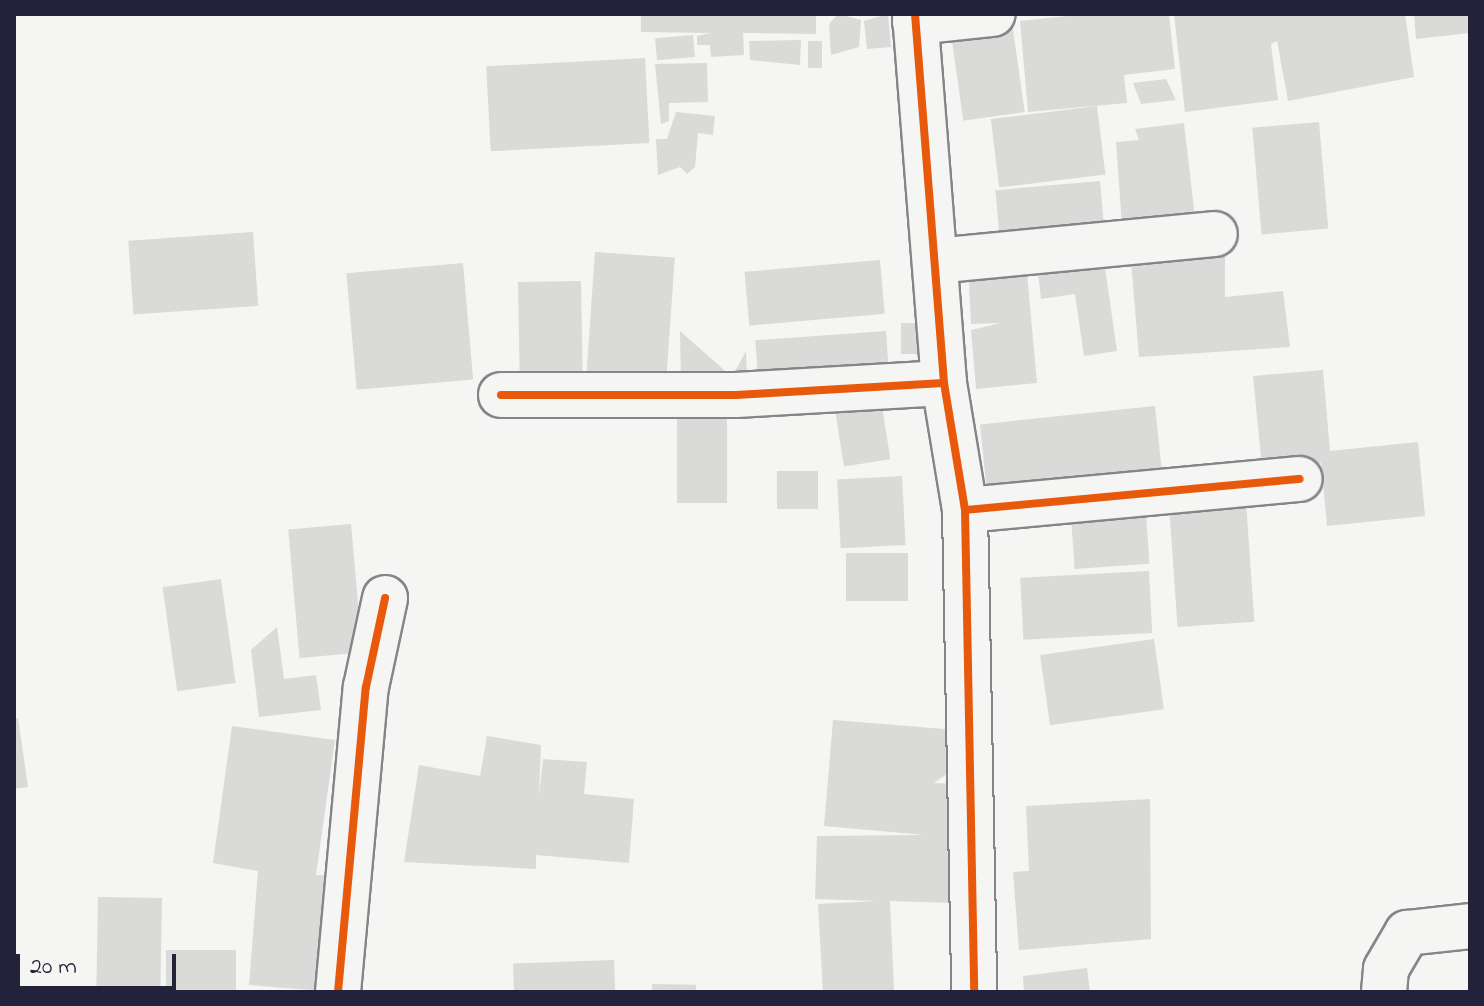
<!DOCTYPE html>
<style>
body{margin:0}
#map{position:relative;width:1484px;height:1006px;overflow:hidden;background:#f5f5f3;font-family:"Indie Flower",sans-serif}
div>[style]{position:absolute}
.building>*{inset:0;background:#dadad9;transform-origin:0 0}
.roads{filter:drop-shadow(2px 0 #858589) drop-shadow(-2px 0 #858589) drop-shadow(0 2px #858589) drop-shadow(0 -2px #858589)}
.street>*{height:44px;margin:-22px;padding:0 22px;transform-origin:22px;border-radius:22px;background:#f5f5f3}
.cycleway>*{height:8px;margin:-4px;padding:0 4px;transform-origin:4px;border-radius:4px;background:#e8590c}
span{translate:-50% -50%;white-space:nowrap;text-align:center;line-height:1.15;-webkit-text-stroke:8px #f6f6f2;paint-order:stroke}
.frame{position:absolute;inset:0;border:16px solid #22223b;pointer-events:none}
.scale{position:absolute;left:16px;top:954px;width:160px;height:36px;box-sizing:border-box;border:4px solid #22223b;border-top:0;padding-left:10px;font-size:24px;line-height:28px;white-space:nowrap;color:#22223b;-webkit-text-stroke:6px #f6f6f2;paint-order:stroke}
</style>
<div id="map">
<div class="building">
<div style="clip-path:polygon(641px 14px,816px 14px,816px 34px,743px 33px,744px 55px,711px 57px,710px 45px,697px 45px,697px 36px,710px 33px,641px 32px)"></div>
<div style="clip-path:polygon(838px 14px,861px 20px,859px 47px,831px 55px,829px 24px)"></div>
<div style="clip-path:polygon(888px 14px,891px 47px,867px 49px,864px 21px)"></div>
<div style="clip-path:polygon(1087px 14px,1169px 14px,1175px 69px,1124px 75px,1127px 103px,1028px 112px,1020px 21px)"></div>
<div style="clip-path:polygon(1174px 14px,1405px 14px,1414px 77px,1288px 101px,1277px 41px,1271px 44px,1278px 100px,1185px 112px)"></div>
<div style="clip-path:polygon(1414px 14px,1470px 14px,1470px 33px,1416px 39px)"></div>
<div style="left:1012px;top:22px;width:91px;height:62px;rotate:82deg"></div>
<div style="left:693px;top:35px;width:22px;height:38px;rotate:85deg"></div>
<div style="clip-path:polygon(801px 40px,800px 65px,750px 60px,749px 41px)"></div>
<div style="left:808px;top:41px;width:14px;height:27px"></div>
<div style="left:645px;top:58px;width:85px;height:159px;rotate:87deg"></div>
<div style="clip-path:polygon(707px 63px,708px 102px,669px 103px,669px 121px,661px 124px,655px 64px)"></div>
<div style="clip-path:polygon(1166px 79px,1176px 100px,1141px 104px,1133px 83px)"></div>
<div style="left:1097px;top:106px;width:69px;height:107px;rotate:83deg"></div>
<div style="clip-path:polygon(676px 112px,715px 116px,713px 135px,698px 133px,695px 167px,687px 174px,680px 167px,658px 175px,656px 139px,667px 139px)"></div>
<div style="left:1319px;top:122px;width:107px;height:67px;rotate:85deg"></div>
<div style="clip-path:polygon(1184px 123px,1195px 218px,1123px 239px,1116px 142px,1139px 140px,1135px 129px)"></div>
<div style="left:1100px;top:181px;width:55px;height:105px;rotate:85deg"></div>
<div style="left:253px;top:232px;width:74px;height:125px;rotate:86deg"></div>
<div style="clip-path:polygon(1225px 242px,1225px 297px,1283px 291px,1290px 347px,1139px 357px,1130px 249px)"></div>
<div style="left:595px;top:252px;width:80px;height:135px;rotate:4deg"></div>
<div style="clip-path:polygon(1103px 253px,1117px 351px,1084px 356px,1075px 294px,1041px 299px,1037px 263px)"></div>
<div style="left:880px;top:260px;width:54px;height:136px;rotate:85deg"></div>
<div style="clip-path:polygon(1026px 262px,1037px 383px,976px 389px,971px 330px,1001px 323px,971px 324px,968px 266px)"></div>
<div style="left:463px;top:263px;width:117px;height:117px;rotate:85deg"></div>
<div style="left:581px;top:281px;width:103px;height:63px;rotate:89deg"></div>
<div style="left:901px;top:323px;width:23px;height:31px"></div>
<div style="clip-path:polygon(680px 331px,732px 377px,746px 351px,747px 380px,681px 382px)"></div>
<div style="left:886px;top:331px;width:47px;height:131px;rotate:86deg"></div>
<div style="clip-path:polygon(1323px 370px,1330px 451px,1418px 442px,1425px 516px,1327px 526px,1321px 463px,1262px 468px,1253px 376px)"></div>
<div style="left:881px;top:400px;width:60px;height:47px;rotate:81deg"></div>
<div style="left:1155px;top:406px;width:72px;height:176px;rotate:84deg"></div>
<div style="left:727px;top:418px;width:85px;height:50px;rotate:90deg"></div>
<div style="left:777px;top:471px;width:41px;height:38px"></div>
<div style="left:902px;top:476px;width:69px;height:65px;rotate:87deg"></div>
<div style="left:1145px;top:500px;width:64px;height:75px;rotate:86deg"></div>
<div style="left:1246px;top:502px;width:120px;height:77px;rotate:86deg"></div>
<div style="left:351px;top:524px;width:129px;height:63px;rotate:85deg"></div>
<div style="left:846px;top:553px;width:62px;height:48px"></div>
<div style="left:1149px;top:571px;width:62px;height:129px;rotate:87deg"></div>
<div style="left:221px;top:579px;width:105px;height:59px;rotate:82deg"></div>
<div style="clip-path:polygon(277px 627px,284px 679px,316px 675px,321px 710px,259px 717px,251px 650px)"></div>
<div style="left:1154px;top:639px;width:71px;height:115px;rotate:82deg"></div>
<div style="clip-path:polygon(18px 718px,28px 787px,14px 789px,14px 719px)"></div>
<div style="clip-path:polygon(833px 720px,957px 730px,954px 769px,934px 783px,957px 784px,954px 903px,890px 901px,894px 990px,823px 992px,818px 904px,877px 901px,815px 899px,817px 836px,925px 835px,824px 826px)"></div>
<div style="clip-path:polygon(232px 726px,335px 740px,316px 875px,333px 876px,325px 991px,249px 985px,258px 871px,213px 863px)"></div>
<div style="clip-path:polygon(487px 736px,541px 745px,539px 796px,543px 759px,587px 762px,584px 794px,634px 799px,629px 863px,536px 855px,536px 869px,404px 862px,419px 765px,480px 776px)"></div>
<div style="clip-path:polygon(1150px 799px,1151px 939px,1019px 950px,1013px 872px,1029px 871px,1026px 806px)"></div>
<div style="left:98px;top:897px;width:64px;height:95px;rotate:1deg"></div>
<div style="left:166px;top:950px;width:70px;height:42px"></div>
<div style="left:614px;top:960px;width:32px;height:101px;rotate:88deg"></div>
<div style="clip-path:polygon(1087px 968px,1090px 992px,1024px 992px,1023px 976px)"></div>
<div style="left:652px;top:984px;width:44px;height:8px;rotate:1deg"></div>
</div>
<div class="roads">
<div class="street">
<div style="left:915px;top:14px;width:370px;rotate:85.5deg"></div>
<div style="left:944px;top:383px;width:129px;rotate:80.6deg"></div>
<div style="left:965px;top:510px;width:482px;rotate:88.9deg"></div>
<div style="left:915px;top:22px;width:78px;rotate:-5.9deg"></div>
<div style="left:935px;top:261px;width:281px;rotate:-5.5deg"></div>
<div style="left:501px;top:395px;width:235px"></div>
<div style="left:736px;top:395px;width:208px;rotate:-3.3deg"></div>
<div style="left:965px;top:510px;width:336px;rotate:-5.3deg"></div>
<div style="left:338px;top:992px;width:306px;rotate:-84.8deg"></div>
<div style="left:366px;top:687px;width:91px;rotate:-77.9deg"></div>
<div style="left:1384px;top:992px;width:23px;rotate:-85deg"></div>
<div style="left:1386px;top:969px;width:42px;rotate:-59.7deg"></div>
<div style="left:1407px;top:933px;width:63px;rotate:-6.3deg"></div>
</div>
</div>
<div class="cycleway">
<div style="left:915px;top:14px;width:370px;rotate:85.5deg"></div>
<div style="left:944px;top:383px;width:129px;rotate:80.6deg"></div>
<div style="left:965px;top:510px;width:482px;rotate:88.9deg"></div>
<div style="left:501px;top:395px;width:235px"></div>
<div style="left:736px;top:395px;width:208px;rotate:-3.3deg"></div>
<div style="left:965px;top:510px;width:336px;rotate:-5.3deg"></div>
<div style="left:338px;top:992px;width:306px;rotate:-84.8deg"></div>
<div style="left:366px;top:687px;width:91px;rotate:-77.9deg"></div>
</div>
<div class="frame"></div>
<div class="scale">20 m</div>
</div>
